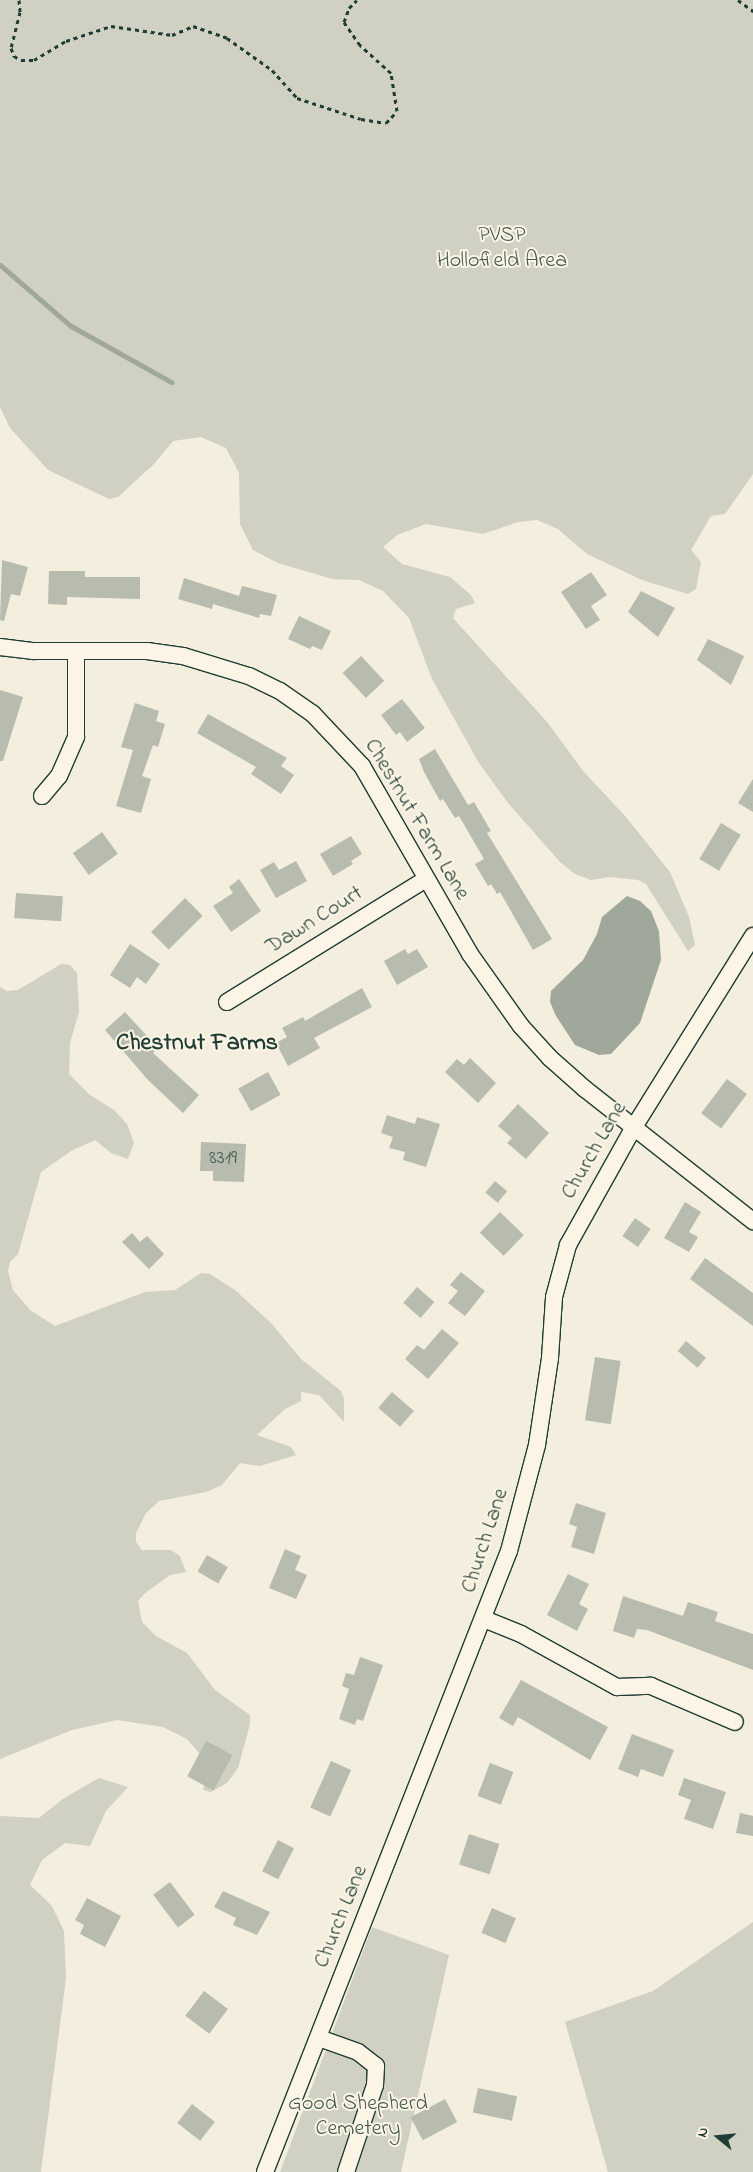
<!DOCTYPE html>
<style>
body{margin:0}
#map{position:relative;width:753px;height:2172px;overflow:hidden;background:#f3eede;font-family:"Indie Flower",sans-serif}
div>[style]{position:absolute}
.green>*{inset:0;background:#d0d1c2}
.water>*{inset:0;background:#a0a89b}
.stream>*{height:5px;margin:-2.5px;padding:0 2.5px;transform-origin:2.5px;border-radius:2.5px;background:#a0a89b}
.building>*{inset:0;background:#b8bcae;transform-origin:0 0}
.path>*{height:3px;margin-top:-1.5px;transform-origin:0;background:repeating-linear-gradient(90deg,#1f3d34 0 4px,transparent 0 8px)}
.roads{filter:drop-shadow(1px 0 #1f3d34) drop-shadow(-1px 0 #1f3d34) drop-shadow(0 1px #1f3d34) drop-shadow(0 -1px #1f3d34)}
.minor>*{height:16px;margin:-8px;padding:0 8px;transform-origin:8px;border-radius:8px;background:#fcf5e5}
span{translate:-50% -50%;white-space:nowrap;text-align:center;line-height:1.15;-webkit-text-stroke:4px #fcf5e5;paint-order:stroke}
.number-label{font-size:20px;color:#455d52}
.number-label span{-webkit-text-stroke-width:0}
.park-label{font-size:22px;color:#425b50}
.street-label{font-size:22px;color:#1f3d34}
.neighbourhood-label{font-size:24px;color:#1f3d34;font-weight:700}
.north{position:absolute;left:693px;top:2112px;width:50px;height:50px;-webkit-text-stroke:4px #fcf5e5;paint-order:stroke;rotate:287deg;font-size:14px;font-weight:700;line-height:20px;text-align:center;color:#1f3d34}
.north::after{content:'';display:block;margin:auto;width:18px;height:22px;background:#1f3d34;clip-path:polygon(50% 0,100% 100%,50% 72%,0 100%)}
</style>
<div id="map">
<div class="green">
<div style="clip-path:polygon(0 0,753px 0,753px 474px,725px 514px,711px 516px,691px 550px,701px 562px,696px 589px,688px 594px,642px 580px,587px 554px,558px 529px,537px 520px,518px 522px,483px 534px,426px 524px,397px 535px,383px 547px,402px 564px,450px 577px,471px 595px,475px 603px,456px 609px,453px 618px,547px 722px,584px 772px,626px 817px,670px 872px,689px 917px,695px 945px,688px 951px,646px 884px,638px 880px,610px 877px,591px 880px,575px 874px,560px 862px,508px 803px,479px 763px,432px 679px,409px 618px,383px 591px,359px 580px,332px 579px,278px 563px,253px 550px,240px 524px,239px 473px,226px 448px,201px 437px,173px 441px,154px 464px,118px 497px,109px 499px,48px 470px,10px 428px,0 407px)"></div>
<div style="clip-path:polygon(61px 964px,70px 965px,77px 973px,79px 1012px,70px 1043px,69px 1074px,90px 1095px,114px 1110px,127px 1124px,134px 1143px,128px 1159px,111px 1153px,95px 1140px,71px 1151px,41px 1172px,18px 1254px,10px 1262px,8px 1271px,13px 1290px,30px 1310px,55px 1326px,145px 1292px,175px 1290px,201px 1273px,210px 1274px,235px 1290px,271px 1323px,301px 1359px,341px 1391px,344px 1399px,344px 1422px,319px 1395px,301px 1392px,301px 1401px,285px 1409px,257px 1435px,291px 1447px,296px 1455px,260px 1466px,240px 1463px,222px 1485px,206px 1492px,159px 1501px,146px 1513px,136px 1533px,136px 1542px,142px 1550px,171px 1550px,180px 1556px,186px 1572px,170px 1575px,144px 1594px,138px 1601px,142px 1622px,156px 1636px,187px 1653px,215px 1690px,250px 1715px,250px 1724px,238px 1768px,227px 1783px,211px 1792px,203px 1790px,209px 1770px,205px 1760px,187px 1739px,163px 1727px,117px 1720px,72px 1730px,0 1759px,0 987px,7px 991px,18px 990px)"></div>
<div style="clip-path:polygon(99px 1778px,128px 1787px,106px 1811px,90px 1846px,65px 1843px,42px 1860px,30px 1885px,52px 1906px,64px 1931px,66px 1978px,41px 2172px,0 2172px,0 1816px,39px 1818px,64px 1798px)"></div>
<div style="clip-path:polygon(753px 1922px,753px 2172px,608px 2172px,565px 2022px,653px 1991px)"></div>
<div style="clip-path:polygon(372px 1927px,449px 1955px,401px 2172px,280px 2172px)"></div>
</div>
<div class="water">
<div style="clip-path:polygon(627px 896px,640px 901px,651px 911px,659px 931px,661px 960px,640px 1023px,611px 1054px,599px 1055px,575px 1045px,556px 1016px,550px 1002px,551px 991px,583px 960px,597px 934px,602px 917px)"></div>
</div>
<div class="stream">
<div style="left:0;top:265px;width:94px;rotate:40.7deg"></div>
<div style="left:71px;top:326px;width:115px;rotate:29.2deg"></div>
</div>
<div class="building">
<div style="clip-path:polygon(2px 560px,28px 567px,20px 596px,11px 594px,4px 621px,0 620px)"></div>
<div style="clip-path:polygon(49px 571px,85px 571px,85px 577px,140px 577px,140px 599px,67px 597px,67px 605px,48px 604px)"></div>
<div style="clip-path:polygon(591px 572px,607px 595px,591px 606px,600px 620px,586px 629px,561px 592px)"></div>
<div style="clip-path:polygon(184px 578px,239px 596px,242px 586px,277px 595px,271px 616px,260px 614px,259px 618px,213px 604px,212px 609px,178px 599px)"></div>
<div style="clip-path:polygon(641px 591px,675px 608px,658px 637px,628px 612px)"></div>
<div style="clip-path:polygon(299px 616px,331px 631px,322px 650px,312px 646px,310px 649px,288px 639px)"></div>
<div style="clip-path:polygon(708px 639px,744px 656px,731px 685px,697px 660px)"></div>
<div style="left:361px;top:656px;width:34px;height:25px;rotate:47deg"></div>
<div style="clip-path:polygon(0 690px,23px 697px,3px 761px,0 761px)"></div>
<div style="clip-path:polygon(402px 699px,425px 728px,407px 742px,400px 732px,396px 735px,381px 715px)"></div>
<div style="clip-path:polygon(135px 703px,159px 711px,156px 721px,165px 724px,158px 747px,153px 745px,142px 776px,151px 779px,141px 813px,116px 806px,133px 750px,121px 747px)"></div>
<div style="clip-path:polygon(208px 714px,287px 758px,281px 766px,294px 775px,281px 794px,251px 774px,256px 767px,197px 733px)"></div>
<div style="clip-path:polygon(435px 749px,468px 805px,474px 802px,491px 831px,487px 833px,552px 939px,533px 950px,500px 892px,497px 894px,491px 884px,488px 886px,475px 864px,484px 859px,459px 816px,455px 818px,443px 799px,440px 801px,424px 772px,419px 759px)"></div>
<div style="clip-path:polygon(753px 779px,753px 812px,738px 803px)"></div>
<div style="left:721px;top:823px;width:23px;height:42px;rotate:31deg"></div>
<div style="left:102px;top:832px;width:27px;height:36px;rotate:54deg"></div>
<div style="clip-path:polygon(351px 836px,362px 854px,351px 861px,353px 864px,333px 876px,320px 854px)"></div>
<div style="clip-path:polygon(296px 861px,307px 881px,276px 898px,260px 870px,274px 862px,279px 870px)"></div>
<div style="clip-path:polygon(239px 879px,261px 911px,231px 932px,213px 906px,233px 893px,229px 887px)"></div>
<div style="left:16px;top:893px;width:47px;height:25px;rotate:4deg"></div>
<div style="left:185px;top:898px;width:25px;height:48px;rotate:45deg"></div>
<div style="clip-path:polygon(130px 944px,160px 964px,146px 984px,137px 977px,130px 988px,110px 975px)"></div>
<div style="clip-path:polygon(405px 949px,408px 954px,417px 949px,428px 967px,397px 985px,384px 961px)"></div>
<div style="clip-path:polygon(362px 988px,372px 1007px,314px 1038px,320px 1048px,288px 1066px,276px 1043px,287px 1037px,282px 1028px,303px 1017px,305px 1021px)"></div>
<div style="clip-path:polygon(125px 1012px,158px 1048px,153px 1053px,199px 1095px,183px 1113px,148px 1080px,105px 1030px)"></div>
<div style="clip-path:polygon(470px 1058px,496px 1083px,478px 1103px,445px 1072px,457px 1059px,464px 1065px)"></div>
<div style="left:268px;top:1072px;width:26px;height:34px;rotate:61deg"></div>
<div style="left:727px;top:1079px;width:25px;height:43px;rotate:37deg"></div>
<div style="clip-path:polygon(518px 1104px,549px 1133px,526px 1159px,507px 1143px,512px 1138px,498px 1126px)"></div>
<div style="clip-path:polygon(387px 1115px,415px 1124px,417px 1117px,440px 1124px,426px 1167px,403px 1160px,405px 1152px,389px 1148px,393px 1137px,381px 1133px)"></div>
<div style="clip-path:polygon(201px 1142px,246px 1144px,244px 1182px,213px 1181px,213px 1171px,200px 1171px)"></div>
<div style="left:495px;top:1181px;width:16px;height:15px;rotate:40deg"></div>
<div style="clip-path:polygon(685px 1202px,701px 1212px,689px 1232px,698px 1237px,689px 1252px,664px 1238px)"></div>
<div style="left:500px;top:1212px;width:33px;height:29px;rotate:44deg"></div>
<div style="left:635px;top:1218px;width:19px;height:22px;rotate:35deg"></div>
<div style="clip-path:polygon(132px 1233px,140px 1242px,147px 1236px,164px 1254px,149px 1269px,122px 1242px)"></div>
<div style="clip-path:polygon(705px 1258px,753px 1293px,753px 1326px,690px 1279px)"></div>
<div style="clip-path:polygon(461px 1272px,485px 1291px,465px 1316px,448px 1303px,458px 1291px,450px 1285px)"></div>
<div style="left:417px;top:1287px;width:23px;height:21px;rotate:41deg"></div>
<div style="clip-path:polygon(442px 1329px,459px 1343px,428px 1379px,405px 1359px,417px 1345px,424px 1350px)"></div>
<div style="left:686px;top:1341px;width:26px;height:13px;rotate:40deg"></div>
<div style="left:595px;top:1357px;width:26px;height:64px;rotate:9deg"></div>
<div style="left:392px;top:1392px;width:29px;height:21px;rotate:41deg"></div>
<div style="clip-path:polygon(576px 1503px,606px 1513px,594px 1554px,571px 1547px,577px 1527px,569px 1524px)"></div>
<div style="clip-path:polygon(285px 1549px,301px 1556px,295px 1570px,307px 1575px,296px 1599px,269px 1588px)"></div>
<div style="left:207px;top:1555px;width:24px;height:19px;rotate:30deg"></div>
<div style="clip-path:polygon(568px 1574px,589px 1584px,579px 1604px,588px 1609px,577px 1631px,547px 1615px)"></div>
<div style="clip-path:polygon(623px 1596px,683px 1616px,688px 1602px,718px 1612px,715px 1621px,753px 1634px,753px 1670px,647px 1630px,637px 1629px,634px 1638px,613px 1631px)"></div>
<div style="clip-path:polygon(360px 1657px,383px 1665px,363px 1721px,357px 1719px,355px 1725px,339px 1719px,349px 1689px,342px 1686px,346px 1673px,354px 1675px)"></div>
<div style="clip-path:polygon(521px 1680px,608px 1727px,590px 1760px,518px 1717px,513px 1726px,499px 1718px)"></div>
<div style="clip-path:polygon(632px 1734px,674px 1750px,663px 1777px,641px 1769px,638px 1777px,618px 1769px)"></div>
<div style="left:206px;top:1741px;width:30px;height:40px;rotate:28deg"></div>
<div style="left:331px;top:1761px;width:22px;height:51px;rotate:24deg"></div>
<div style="left:490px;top:1763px;width:25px;height:35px;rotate:21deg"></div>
<div style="clip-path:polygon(684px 1778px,726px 1792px,713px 1829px,684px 1819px,691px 1800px,678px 1795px)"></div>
<div style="clip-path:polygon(740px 1813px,753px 1816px,753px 1836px,736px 1833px)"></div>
<div style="left:469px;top:1834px;width:32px;height:32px;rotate:18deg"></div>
<div style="left:278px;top:1840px;width:18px;height:35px;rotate:27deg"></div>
<div style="left:170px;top:1882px;width:41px;height:21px;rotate:53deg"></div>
<div style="clip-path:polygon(223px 1891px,270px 1912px,257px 1935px,233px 1925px,236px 1918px,214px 1907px)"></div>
<div style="clip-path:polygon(87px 1898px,121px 1916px,105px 1947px,80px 1934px,84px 1925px,75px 1920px)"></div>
<div style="left:492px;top:1908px;width:26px;height:27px;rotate:23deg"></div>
<div style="left:204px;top:1991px;width:30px;height:31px;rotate:37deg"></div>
<div style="left:478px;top:2088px;width:40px;height:25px;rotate:12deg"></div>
<div style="left:445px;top:2099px;width:26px;height:39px;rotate:62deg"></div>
<div style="left:192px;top:2104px;width:29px;height:24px;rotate:38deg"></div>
</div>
<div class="path">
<div style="left:19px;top:0;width:12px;rotate:85deg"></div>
<div style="left:20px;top:12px;width:37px;rotate:104deg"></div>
<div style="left:11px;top:48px;width:9px;rotate:69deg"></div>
<div style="left:14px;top:56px;width:8px;rotate:30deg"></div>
<div style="left:21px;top:60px;width:13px"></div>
<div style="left:34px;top:60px;width:37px;rotate:-31deg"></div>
<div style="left:66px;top:41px;width:47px;rotate:-18.4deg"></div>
<div style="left:111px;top:26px;width:62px;rotate:8.4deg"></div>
<div style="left:172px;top:35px;width:23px;rotate:-23deg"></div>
<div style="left:193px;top:26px;width:36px;rotate:19deg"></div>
<div style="left:227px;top:38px;width:55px;rotate:35.4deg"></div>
<div style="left:272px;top:70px;width:38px;rotate:48deg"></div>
<div style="left:297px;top:98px;width:67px;rotate:18.2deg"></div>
<div style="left:361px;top:119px;width:25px;rotate:9deg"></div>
<div style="left:386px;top:123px;width:16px;rotate:-47deg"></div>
<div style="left:397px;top:111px;width:38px;rotate:-99deg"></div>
<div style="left:391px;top:73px;width:42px;rotate:-137.9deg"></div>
<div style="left:360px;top:45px;width:28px;rotate:-125deg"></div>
<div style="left:344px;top:22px;width:15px;rotate:-70deg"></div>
<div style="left:349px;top:8px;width:11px;rotate:-45deg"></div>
<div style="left:738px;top:0;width:19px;rotate:36deg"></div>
</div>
<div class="roads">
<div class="minor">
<div style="left:0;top:647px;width:34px;rotate:7deg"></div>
<div style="left:34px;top:651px;width:113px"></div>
<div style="left:147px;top:651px;width:36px;rotate:8deg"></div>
<div style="left:183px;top:656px;width:69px;rotate:16.9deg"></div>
<div style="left:249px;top:676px;width:34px;rotate:26deg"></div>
<div style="left:280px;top:691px;width:40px;rotate:34.9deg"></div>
<div style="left:313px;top:714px;width:71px;rotate:46.7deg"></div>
<div style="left:362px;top:766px;width:217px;rotate:60.1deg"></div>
<div style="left:470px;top:954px;width:88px;rotate:54.7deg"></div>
<div style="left:521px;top:1026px;width:43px;rotate:47.8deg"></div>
<div style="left:550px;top:1058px;width:47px;rotate:41.5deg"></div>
<div style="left:585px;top:1089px;width:214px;rotate:38.2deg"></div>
<div style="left:42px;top:796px;width:26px;rotate:-50deg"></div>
<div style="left:59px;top:776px;width:43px;rotate:-66.4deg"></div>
<div style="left:76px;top:737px;width:86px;rotate:-90deg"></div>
<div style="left:227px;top:1002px;width:234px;rotate:-31.7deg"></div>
<div style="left:484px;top:1619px;width:40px;rotate:22deg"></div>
<div style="left:521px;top:1634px;width:110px;rotate:28.9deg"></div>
<div style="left:617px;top:1687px;width:34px;rotate:-2deg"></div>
<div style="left:651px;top:1686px;width:91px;rotate:23.2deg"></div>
<div style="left:319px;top:2038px;width:41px;rotate:19.7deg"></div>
<div style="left:358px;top:2052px;width:23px;rotate:38deg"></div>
<div style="left:376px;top:2066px;width:19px;rotate:93deg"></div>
<div style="left:375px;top:2085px;width:92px;rotate:108.4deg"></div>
<div style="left:265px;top:2172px;width:667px;rotate:-68.55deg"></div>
<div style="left:509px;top:1551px;width:110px;rotate:-75.2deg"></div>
<div style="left:537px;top:1445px;width:88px;rotate:-81.5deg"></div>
<div style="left:550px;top:1358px;width:61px;rotate:-86.2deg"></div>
<div style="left:554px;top:1297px;width:54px;rotate:-74.9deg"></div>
<div style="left:568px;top:1245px;width:135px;rotate:-60.8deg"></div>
<div style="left:634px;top:1127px;width:225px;rotate:-58.1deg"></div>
</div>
</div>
<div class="number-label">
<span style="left:223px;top:1158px">8319</span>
</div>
<div class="park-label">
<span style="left:502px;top:249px">PVSP<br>Hollofield Area</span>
<span style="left:358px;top:2117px">Good Shepherd<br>Cemetery</span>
</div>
<div class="street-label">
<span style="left:416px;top:820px;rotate:59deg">Chestnut Farm Lane</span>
<span style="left:315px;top:921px;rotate:-32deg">Dawn Court</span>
<span style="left:595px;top:1151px;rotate:-60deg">Church Lane</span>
<span style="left:486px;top:1541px;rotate:-72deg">Church Lane</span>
<span style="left:342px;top:1917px;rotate:-68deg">Church Lane</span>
</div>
<div class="neighbourhood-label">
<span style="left:197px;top:1044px">Chestnut Farms</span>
</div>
<div class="north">N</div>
</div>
